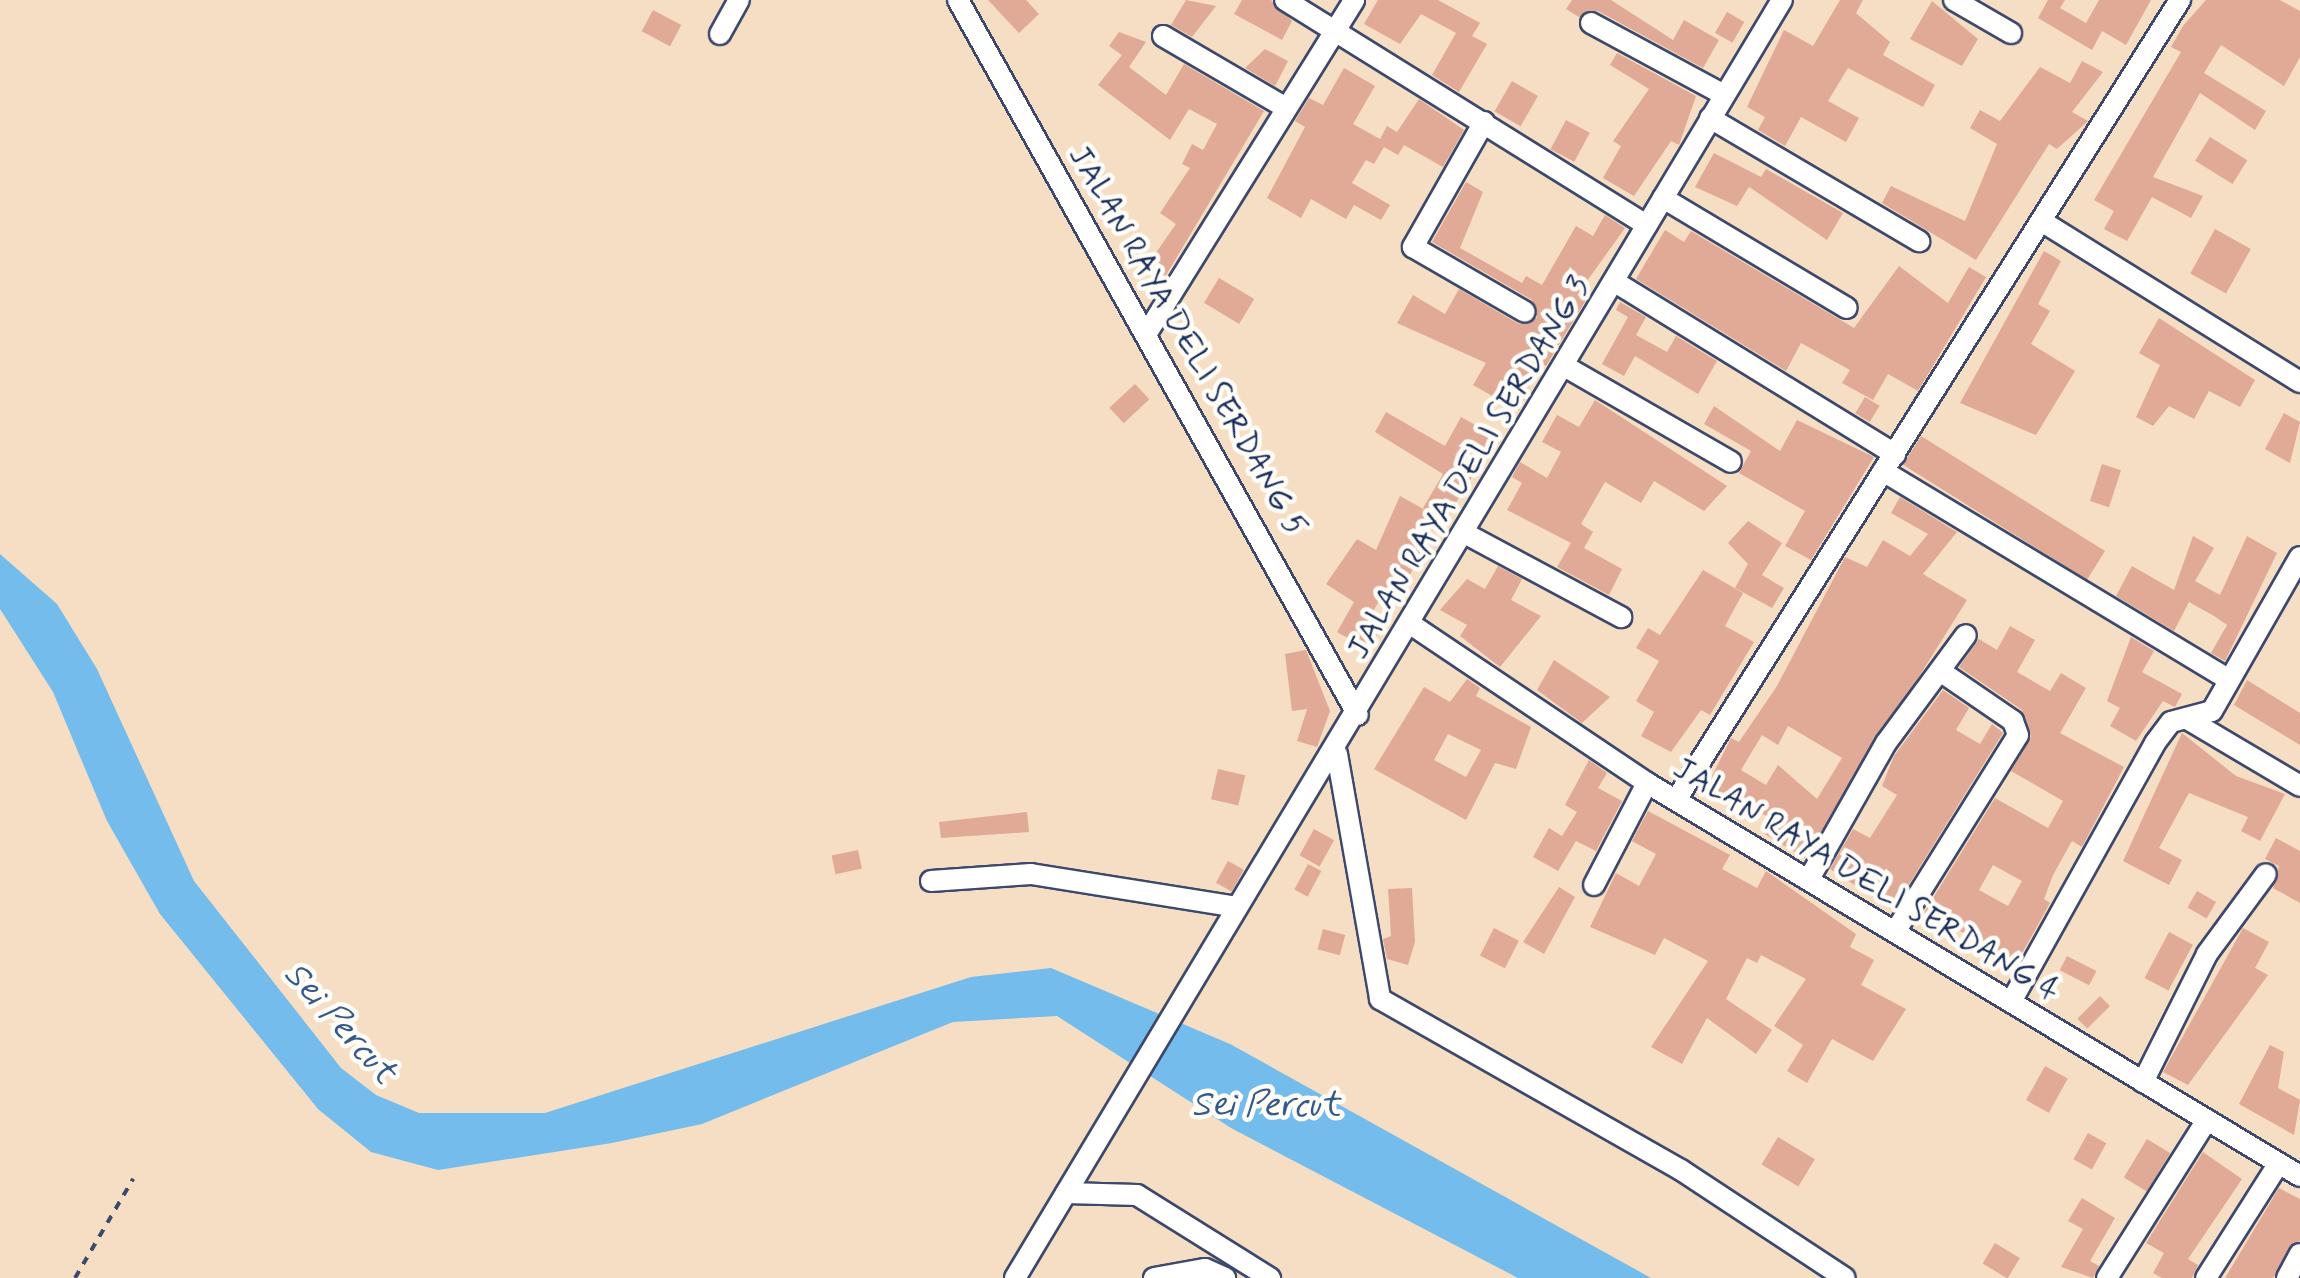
<!DOCTYPE html>
<style>
body{margin:0}
#map{position:relative;width:2300px;height:1278px;overflow:hidden;background:#f5dec3;font-family:Mynerve,sans-serif}
div>[style]{position:absolute}
.water>*{inset:0;background:#73bcec}
.building>*{inset:0;background:#e0aa97;transform-origin:0 0}
.path>*{height:4px;margin-top:-2px;transform-origin:0;background:repeating-linear-gradient(90deg,#3c496d 0 8px,transparent 0 16px)}
.roads{filter:drop-shadow(2px 0 #3c496d) drop-shadow(-2px 0 #3c496d) drop-shadow(0 2px #3c496d) drop-shadow(0 -2px #3c496d)}
.minor>*{height:20px;margin:-10px;padding:0 10px;transform-origin:10px;border-radius:10px;background:#fff}
span{translate:-50% -50%;white-space:nowrap;text-align:center;line-height:1.15;-webkit-text-stroke:9px #fdfcf7;paint-order:stroke}
.street-label{font-size:32px;color:#1b2f5e}
.water-label{font-size:35px;color:#355989;font-style:italic}
</style>
<div id="map">
<div class="water">
<div style="clip-path:polygon(0 554px,57px 604px,97px 669px,194px 881px,341px 1068px,376px 1095px,419px 1113px,545px 1113px,971px 977px,1051px 968px,1230px 1044px,1651px 1278px,1518px 1278px,1231px 1128px,1057px 1016px,953px 1022px,702px 1124px,612px 1143px,438px 1170px,371px 1152px,318px 1109px,160px 914px,107px 821px,53px 692px,0 609px)"></div>
</div>
<div class="building">
<div style="clip-path:polygon(988px 0,1026px 0,1039px 14px,1019px 33px)"></div>
<div style="clip-path:polygon(1186px 0,1216px 6px,1192px 37px,1171px 25px)"></div>
<div style="clip-path:polygon(1242px 0,1271px 0,1292px 21px,1282px 40px,1234px 14px)"></div>
<div style="clip-path:polygon(1378px 0,1438px 0,1480px 23px,1472px 36px,1487px 44px,1459px 92px,1432px 75px,1456px 33px,1421px 14px,1400px 44px,1364px 24px)"></div>
<div style="clip-path:polygon(1572px 0,1611px 0,1673px 40px,1684px 20px,1719px 40px,1703px 68px,1598px 11px,1579px 17px,1566px 9px)"></div>
<div style="clip-path:polygon(1840px 0,1863px 0,1856px 13px,1890px 42px,1883px 55px,1935px 85px,1923px 107px,1848px 68px,1828px 101px,1859px 118px,1846px 142px,1801px 117px,1785px 146px,1758px 130px,1765px 117px,1747px 107px,1784px 30px,1813px 46px)"></div>
<div style="clip-path:polygon(2048px 0,2065px 0,2060px 8px,2086px 23px,2099px 0,2151px 0,2126px 45px,2102px 31px,2092px 50px,2038px 18px)"></div>
<div style="clip-path:polygon(2206px 0,2280px 0,2300px 11px,2300px 57px,2284px 86px,2221px 45px,2204px 73px,2266px 111px,2255px 130px,2200px 93px,2153px 177px,2203px 196px,2191px 218px,2152px 197px,2127px 241px,2104px 229px,2114px 211px,2094px 200px,2181px 52px,2171px 47px,2183px 26px)"></div>
<div style="clip-path:polygon(1932px 1px,1978px 39px,1962px 66px,1910px 39px)"></div>
<div style="left:653px;top:10px;width:32px;height:24px;rotate:28deg"></div>
<div style="left:1727px;top:12px;width:20px;height:24px;rotate:30deg"></div>
<div style="clip-path:polygon(1119px 32px,1146px 42px,1129px 67px,1166px 95px,1184px 64px,1264px 111px,1162px 282px,1144px 270px,1176px 224px,1160px 213px,1190px 168px,1182px 164px,1192px 144px,1203px 150px,1217px 124px,1189px 109px,1170px 140px,1098px 85px,1122px 55px,1109px 46px)"></div>
<div style="clip-path:polygon(1265px 49px,1288px 61px,1275px 86px,1245px 68px)"></div>
<div style="clip-path:polygon(1617px 53px,1696px 96px,1679px 145px,1671px 141px,1634px 196px,1603px 178px,1621px 146px,1613px 141px,1649px 89px,1610px 65px)"></div>
<div style="clip-path:polygon(2082px 61px,2103px 72px,2072px 112px,2088px 121px,2057px 149px,2049px 144px,1976px 260px,1882px 203px,1891px 186px,1965px 221px,1997px 144px,1970px 128px,1980px 110px,2000px 121px,2040px 67px,2070px 83px)"></div>
<div style="clip-path:polygon(1344px 68px,1375px 86px,1353px 124px,1380px 139px,1387px 126px,1397px 132px,1419px 99px,1464px 130px,1443px 167px,1404px 145px,1398px 155px,1384px 147px,1374px 164px,1366px 160px,1352px 183px,1390px 205px,1381px 220px,1354px 205px,1346px 219px,1311px 199px,1301px 218px,1267px 198px,1305px 127px,1295px 121px,1309px 98px,1323px 105px)"></div>
<div style="left:1512px;top:81px;width:30px;height:35px;rotate:30deg"></div>
<div style="left:1566px;top:120px;width:27px;height:33px;rotate:28deg"></div>
<div style="left:2210px;top:137px;width:44px;height:28px;rotate:32deg"></div>
<div style="clip-path:polygon(1714px 153px,1761px 177px,1766px 169px,1843px 213px,1827px 240px,1749px 187px,1737px 206px,1695px 187px)"></div>
<div style="clip-path:polygon(1466px 182px,1483px 192px,1460px 248px,1522px 283px,1526px 276px,1542px 285px,1576px 226px,1593px 236px,1605px 215px,1625px 228px,1577px 295px,1586px 300px,1546px 366px,1539px 362px,1519px 411px,1473px 385px,1486px 363px,1397px 323px,1413px 295px,1445px 314px,1459px 289px,1519px 324px,1537px 318px,1532px 300px,1432px 242px)"></div>
<div style="left:2215px;top:229px;width:41px;height:51px;rotate:29deg"></div>
<div style="clip-path:polygon(1665px 230px,1684px 242px,1691px 231px,1854px 328px,1899px 266px,1948px 303px,1969px 267px,1986px 277px,1918px 391px,1888px 374px,1873px 400px,1842px 383px,1850px 370px,1801px 343px,1786px 371px,1636px 279px)"></div>
<div style="clip-path:polygon(2044px 251px,2061px 261px,2038px 304px,2050px 311px,2031px 344px,2075px 371px,2036px 435px,1960px 403px)"></div>
<div style="left:1219px;top:278px;width:41px;height:29px;rotate:31deg"></div>
<div style="clip-path:polygon(1620px 302px,1646px 317px,1636px 335px,1667px 352px,1676px 336px,1717px 361px,1698px 394px,1635px 356px,1624px 376px,1602px 364px,1628px 317px,1616px 310px)"></div>
<div style="clip-path:polygon(2159px 318px,2255px 380px,2240px 407px,2209px 391px,2194px 419px,2169px 406px,2153px 426px,2136px 417px,2160px 365px,2139px 353px)"></div>
<div style="left:1135px;top:384px;width:21px;height:35px;rotate:47deg"></div>
<div style="left:1865px;top:397px;width:17px;height:19px;rotate:31deg"></div>
<div style="clip-path:polygon(1595px 400px,1727px 486px,1704px 511px,1654px 481px,1641px 503px,1605px 482px,1581px 524px,1593px 532px,1584px 548px,1622px 569px,1609px 595px,1557px 567px,1571px 543px,1507px 510px,1522px 483px,1512px 477px,1520px 462px,1547px 478px,1561px 452px,1542px 442px,1557px 415px,1579px 427px)"></div>
<div style="clip-path:polygon(1714px 406px,1780px 451px,1797px 420px,1874px 457px,1811px 560px,1785px 546px,1805px 511px,1739px 473px,1751px 451px,1704px 424px)"></div>
<div style="clip-path:polygon(1386px 412px,1445px 446px,1461px 417px,1497px 437px,1445px 520px,1423px 508px,1443px 474px,1375px 432px)"></div>
<div style="clip-path:polygon(2284px 413px,2300px 422px,2290px 463px,2265px 449px)"></div>
<div style="left:1921px;top:436px;width:217px;height:34px;rotate:32deg"></div>
<div style="left:2102px;top:464px;width:20px;height:39px;rotate:18deg"></div>
<div style="clip-path:polygon(1400px 496px,1429px 512px,1412px 541px,1425px 549px,1409px 576px,1397px 569px,1366px 624px,1379px 631px,1369px 650px,1337px 632px,1354px 602px,1326px 584px,1357px 539px,1376px 550px)"></div>
<div style="clip-path:polygon(evenodd,1900px 497px,1957px 532px,1923px 574px,1967px 600px,1805px 858px,1763px 833px,1772px 818px,1705px 790px,1731px 738px,1739px 742px,1777px 686px,1845px 557px,1867px 567px,1883px 540px,1910px 556px,1928px 534px,1891px 513px,1900px 497px,1788px 726px,1842px 758px,1817px 799px,1778px 765px,1766px 785px,1741px 770px,1762px 735px,1778px 745px,1788px 726px)"></div>
<div style="clip-path:polygon(1748px 521px,1782px 543px,1762px 575px,1784px 588px,1772px 608px,1735px 588px,1748px 564px,1728px 543px)"></div>
<div style="clip-path:polygon(2193px 536px,2214px 548px,2195px 581px,2220px 595px,2247px 536px,2277px 553px,2225px 661px,2211px 653px,2227px 625px,2214px 616px,2189px 602px,2174px 631px,2116px 596px,2132px 566px,2174px 590px)"></div>
<div style="clip-path:polygon(1498px 566px,1522px 579px,1511px 600px,1541px 616px,1500px 667px,1460px 636px,1467px 625px,1440px 610px,1467px 579px,1485px 589px)"></div>
<div style="clip-path:polygon(1703px 570px,1743px 593px,1725px 626px,1754px 642px,1710px 715px,1701px 710px,1671px 752px,1641px 736px,1654px 712px,1636px 701px,1659px 661px,1636px 648px,1648px 628px,1660px 635px)"></div>
<div style="clip-path:polygon(evenodd,2010px 626px,2035px 640px,2017px 672px,2050px 691px,2061px 673px,2086px 688px,2060px 733px,2124px 767px,2082px 847px,2072px 841px,2053px 875px,2044px 899px,2050px 903px,2015px 966px,1940px 918px,1936px 927px,1920px 919px,1995px 798px,2048px 828px,2063px 801px,2011px 771px,2031px 737px,2022px 710px,1959px 667px,1979px 639px,1997px 650px,2010px 626px,1993px 865px,2022px 881px,2008px 906px,1979px 890px,1993px 865px)"></div>
<div style="clip-path:polygon(2131px 637px,2154px 651px,2142px 672px,2182px 694px,2175px 707px,2163px 701px,2136px 741px,2110px 726px,2120px 708px,2107px 701px)"></div>
<div style="clip-path:polygon(1306px 650px,1330px 711px,1317px 747px,1297px 741px,1307px 709px,1292px 711px,1285px 654px)"></div>
<div style="clip-path:polygon(1554px 660px,1610px 697px,1582px 723px,1537px 690px)"></div>
<div style="clip-path:polygon(evenodd,1467px 679px,1480px 688px,1476px 696px,1531px 727px,1516px 769px,1495px 763px,1466px 820px,1374px 769px,1424px 687px,1450px 702px,1467px 679px,1448px 734px,1481px 750px,1466px 777px,1434px 760px,1448px 734px)"></div>
<div style="clip-path:polygon(2247px 680px,2300px 713px,2300px 745px,2234px 705px)"></div>
<div style="clip-path:polygon(1943px 690px,1969px 708px,1956px 730px,1980px 744px,1992px 724px,2003px 733px,1893px 910px,1830px 869px,1853px 829px,1870px 838px,1897px 795px,1882px 786px,1894px 756px)"></div>
<div style="clip-path:polygon(2182px 733px,2236px 776px,2285px 794px,2260px 841px,2241px 831px,2248px 817px,2189px 793px,2159px 848px,2182px 860px,2169px 885px,2123px 861px)"></div>
<div style="clip-path:polygon(1589px 760px,1607px 773px,1598px 788px,1622px 801px,1596px 851px,1576px 841px,1558px 871px,1533px 857px,1549px 828px,1562px 836px,1577px 812px,1565px 805px)"></div>
<div style="left:1218px;top:769px;width:28px;height:31px;rotate:13deg"></div>
<div style="clip-path:polygon(1648px 811px,1730px 855px,1722px 869px,1757px 888px,1766px 871px,1856px 934px,1850px 947px,1874px 960px,1861px 985px,1906px 1009px,1873px 1061px,1832px 1039px,1807px 1083px,1787px 1071px,1803px 1045px,1774px 1026px,1806px 979px,1761px 955px,1757px 963px,1747px 958px,1726px 999px,1772px 1030px,1756px 1054px,1707px 1018px,1682px 1064px,1651px 1047px,1708px 961px,1664px 938px,1655px 955px,1590px 927px,1616px 873px,1639px 886px,1656px 854px,1632px 841px)"></div>
<div style="clip-path:polygon(1027px 812px,1029px 832px,941px 838px,939px 822px)"></div>
<div style="left:1314px;top:829px;width:23px;height:30px;rotate:29deg"></div>
<div style="clip-path:polygon(2276px 838px,2300px 851px,2300px 903px,2273px 888px,2279px 866px,2265px 859px)"></div>
<div style="left:858px;top:850px;width:19px;height:27px;rotate:78deg"></div>
<div style="left:1228px;top:861px;width:18px;height:25px;rotate:29deg"></div>
<div style="left:1308px;top:864px;width:15px;height:29px;rotate:28deg"></div>
<div style="clip-path:polygon(1559px 887px,1575px 897px,1544px 954px,1523px 942px)"></div>
<div style="clip-path:polygon(1412px 888px,1415px 942px,1408px 965px,1387px 959px,1383px 939px,1391px 936px,1388px 889px)"></div>
<div style="left:2197px;top:891px;width:22px;height:19px;rotate:30deg"></div>
<div style="left:1494px;top:928px;width:28px;height:31px;rotate:27deg"></div>
<div style="clip-path:polygon(2243px 928px,2269px 942px,2255px 968px,2268px 975px,2188px 1085px,2163px 1072px)"></div>
<div style="left:1323px;top:929px;width:23px;height:21px;rotate:15deg"></div>
<div style="left:2169px;top:932px;width:27px;height:52px;rotate:28deg"></div>
<div style="left:2067px;top:956px;width:33px;height:16px;rotate:27deg"></div>
<div style="left:2100px;top:996px;width:14px;height:32px;rotate:45deg"></div>
<div style="clip-path:polygon(2270px 1045px,2284px 1052px,2278px 1088px,2300px 1100px,2294px 1135px,2239px 1104px)"></div>
<div style="left:2045px;top:1066px;width:26px;height:39px;rotate:29deg"></div>
<div style="left:2088px;top:1133px;width:21px;height:30px;rotate:29deg"></div>
<div style="left:1778px;top:1137px;width:43px;height:32px;rotate:31deg"></div>
<div style="left:2147px;top:1139px;width:27px;height:45px;rotate:31deg"></div>
<div style="clip-path:polygon(2203px 1152px,2242px 1179px,2188px 1259px,2198px 1265px,2192px 1278px,2162px 1278px,2153px 1273px,2164px 1253px,2146px 1243px)"></div>
<div style="clip-path:polygon(2279px 1188px,2300px 1199px,2300px 1240px,2273px 1278px,2225px 1278px)"></div>
<div style="clip-path:polygon(2082px 1198px,2115px 1218px,2090px 1261px,2099px 1266px,2093px 1278px,2061px 1267px,2083px 1229px,2068px 1221px)"></div>
<div style="left:1995px;top:1243px;width:29px;height:24px;rotate:31deg"></div>
</div>
<div class="path">
<div style="left:75px;top:1278px;width:115px;rotate:-59.6deg"></div>
</div>
<div class="roads">
<div class="minor">
<div style="left:958px;top:0;width:819px;rotate:60.78deg"></div>
<div style="left:1285px;top:0;width:426px;rotate:31.9deg"></div>
<div style="left:1954px;top:0;width:66px;rotate:30.1deg"></div>
<div style="left:1591px;top:23px;width:151px;rotate:28.4deg"></div>
<div style="left:720px;top:34px;width:39px;rotate:-61deg"></div>
<div style="left:1163px;top:36px;width:143px;rotate:30.3deg"></div>
<div style="left:1710px;top:118px;width:243px;rotate:30.5deg"></div>
<div style="left:1484px;top:122px;width:144px;rotate:119.6deg"></div>
<div style="left:1413px;top:247px;width:129px;rotate:30.1deg"></div>
<div style="left:1663px;top:198px;width:214px;rotate:30.9deg"></div>
<div style="left:2043px;top:222px;width:303px;rotate:31.9deg"></div>
<div style="left:1615px;top:282px;width:329px;rotate:31.6deg"></div>
<div style="left:1147px;top:333px;width:392px;rotate:-58.1deg"></div>
<div style="left:1566px;top:367px;width:190px;rotate:29.9deg"></div>
<div style="left:1883px;top:471px;width:404px;rotate:31.1deg"></div>
<div style="left:1468px;top:535px;width:174px;rotate:28.2deg"></div>
<div style="left:1409px;top:623px;width:287px;rotate:33.9deg"></div>
<div style="left:1647px;top:783px;width:762px;rotate:31.04deg"></div>
<div style="left:2189px;top:720px;width:129px;rotate:30.7deg"></div>
<div style="left:1337px;top:754px;width:249px;rotate:80deg"></div>
<div style="left:1380px;top:999px;width:346px;rotate:29.6deg"></div>
<div style="left:1681px;top:1170px;width:196px;rotate:33.4deg"></div>
<div style="left:1676px;top:800px;width:946px;rotate:-57.79deg"></div>
<div style="left:1809px;top:879px;width:156px;rotate:-60.5deg"></div>
<div style="left:1886px;top:743px;width:134px;rotate:-53.5deg"></div>
<div style="left:931px;top:881px;width:100px;rotate:-4deg"></div>
<div style="left:1031px;top:874px;width:208px;rotate:9.1deg"></div>
<div style="left:1594px;top:885px;width:115px;rotate:-62.5deg"></div>
<div style="left:1895px;top:932px;width:232px;rotate:-58deg"></div>
<div style="left:2018px;top:735px;width:15px;rotate:-110deg"></div>
<div style="left:2013px;top:721px;width:88px;rotate:-145.6deg"></div>
<div style="left:2011px;top:1002px;width:296px;rotate:-60.9deg"></div>
<div style="left:2155px;top:743px;width:26px;rotate:-53deg"></div>
<div style="left:2171px;top:722px;width:42px;rotate:-15deg"></div>
<div style="left:2212px;top:711px;width:177px;rotate:-60.3deg"></div>
<div style="left:2143px;top:1082px;width:143px;rotate:-63.4deg"></div>
<div style="left:2207px;top:954px;width:99px;rotate:-53.6deg"></div>
<div style="left:1066px;top:1193px;width:71px;rotate:1.6deg"></div>
<div style="left:1137px;top:1195px;width:157px;rotate:32deg"></div>
<div style="left:1015px;top:1278px;width:1490px;rotate:-59.03deg"></div>
<div style="left:1154px;top:1278px;width:52px;rotate:-10deg"></div>
<div style="left:1205px;top:1269px;width:22px;rotate:24deg"></div>
<div style="left:2107px;top:1278px;width:187px;rotate:-57.7deg"></div>
<div style="left:2206px;top:1278px;width:136px;rotate:-57.6deg"></div>
<div style="left:2287px;top:1278px;width:27px;rotate:-62deg"></div>
</div>
</div>
<div class="street-label">
<span style="left:1187px;top:341px;rotate:60deg">JALAN RAYA DELI SERDANG 5</span>
<span style="left:1469px;top:468px;rotate:-59deg">JALAN RAYA DELI SERDANG 3</span>
<span style="left:1866px;top:880px;rotate:31deg">JALAN RAYA DELI SERDANG 4</span>
</div>
<div class="water-label">
<span style="left:340px;top:1023px;rotate:48deg">Sei Percut</span>
<span style="left:1266px;top:1105px">Sei Percut</span>
</div>
</div>
